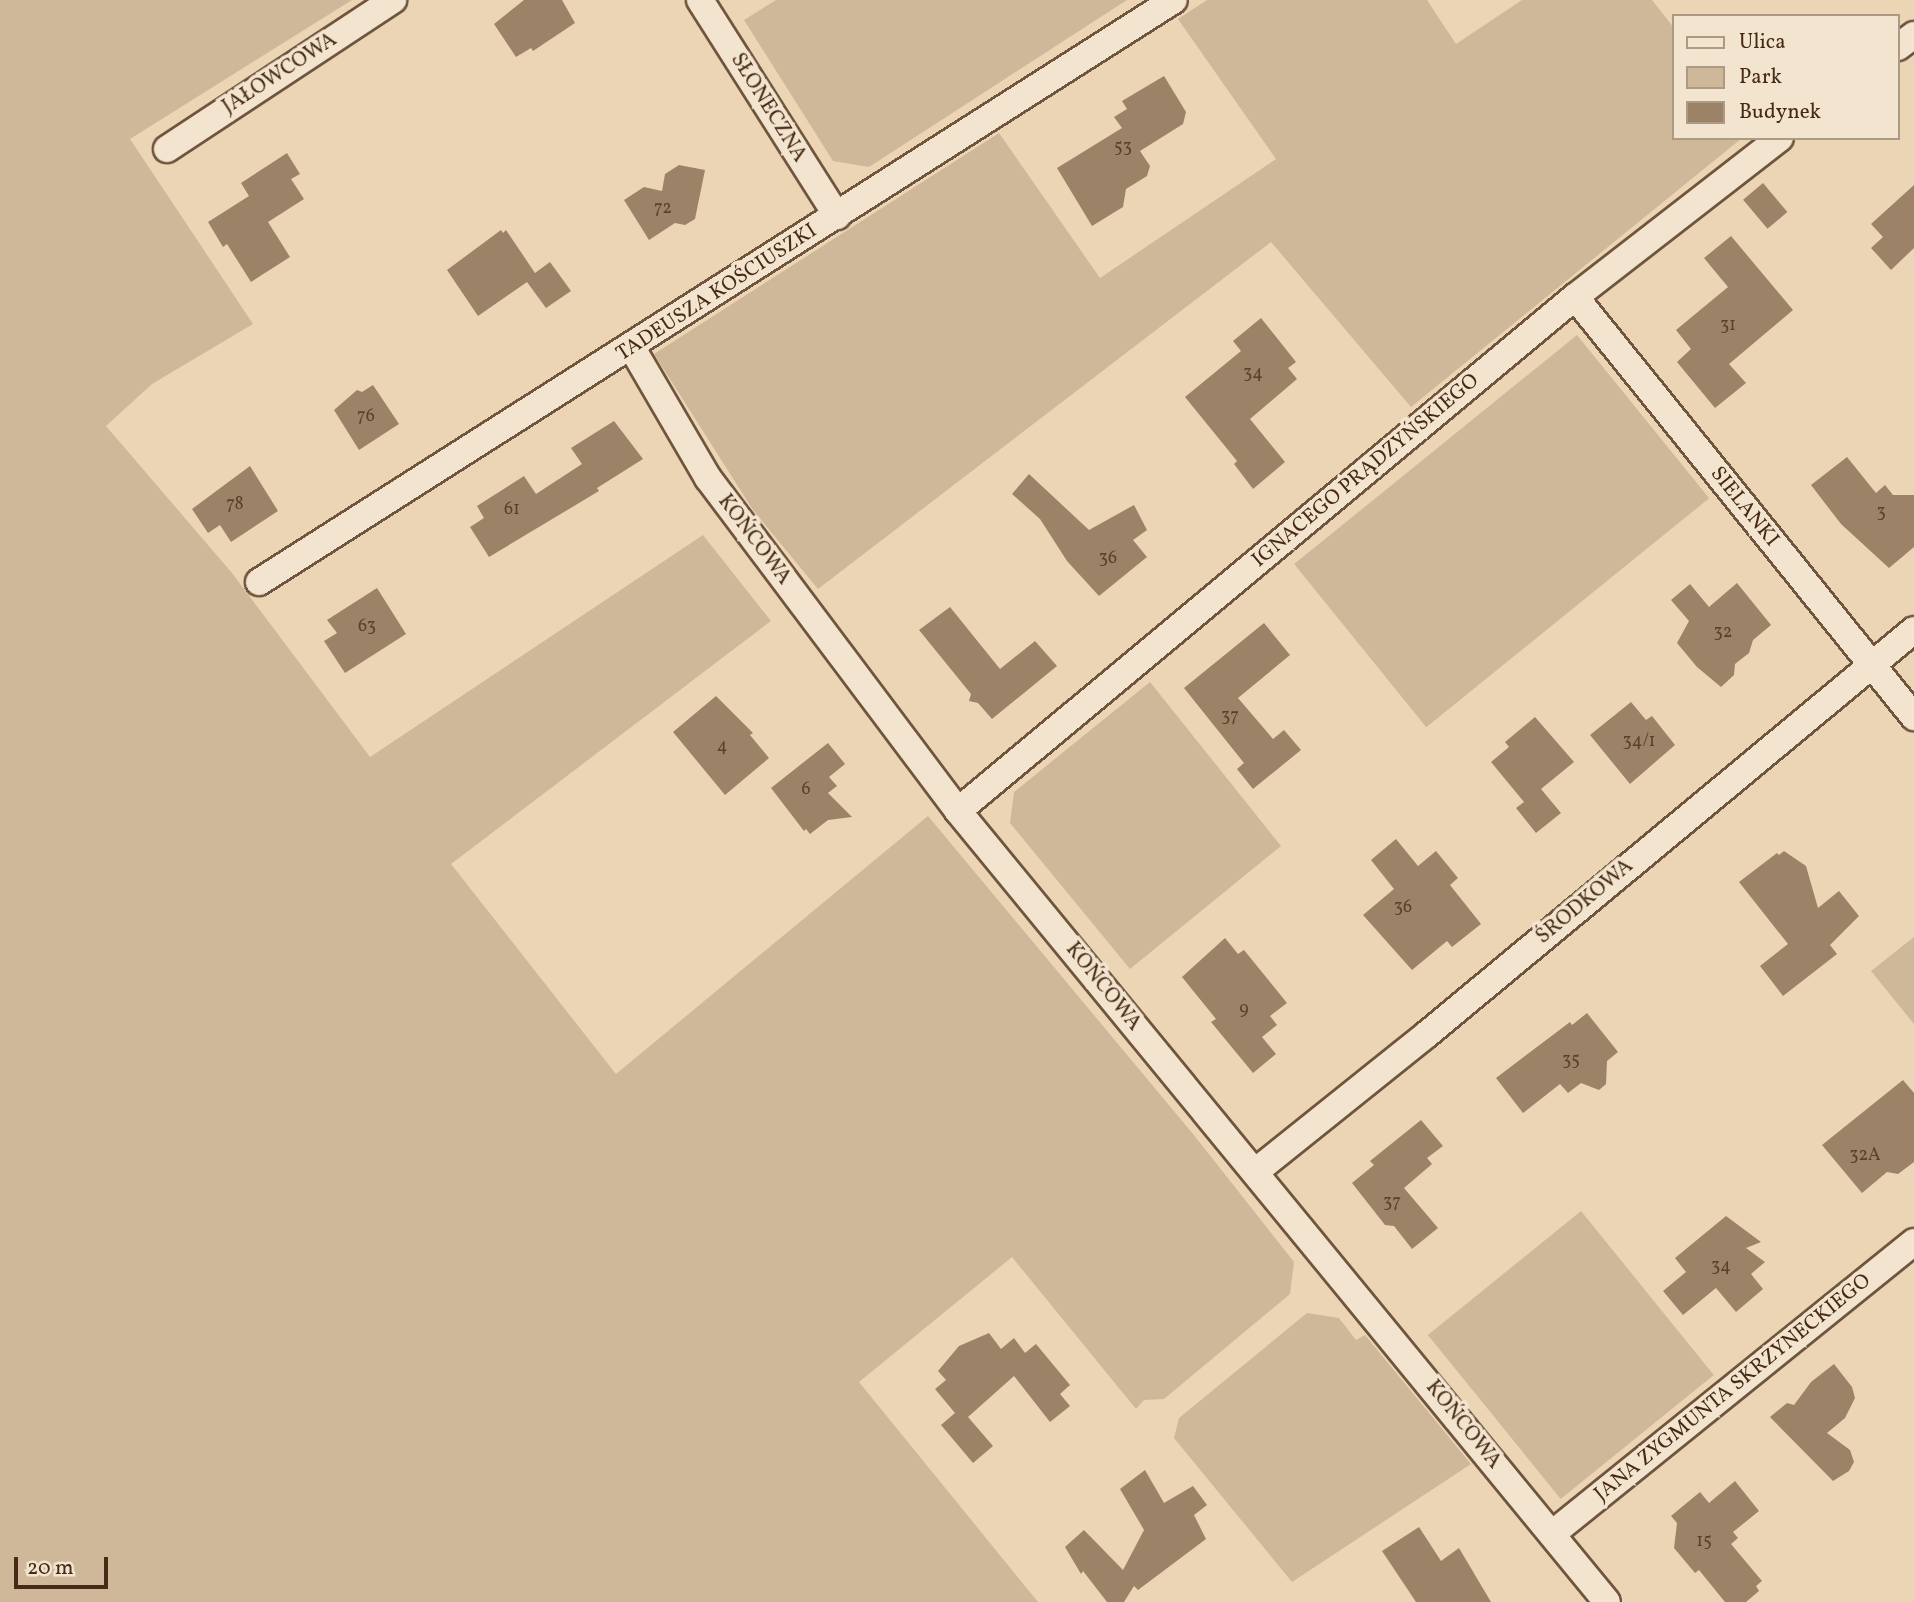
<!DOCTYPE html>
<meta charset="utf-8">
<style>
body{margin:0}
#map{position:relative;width:1914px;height:1602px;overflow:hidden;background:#ebd5b5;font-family:Vollkorn,serif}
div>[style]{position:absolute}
.green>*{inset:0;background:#cfb89a;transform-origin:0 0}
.building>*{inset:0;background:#9c8368;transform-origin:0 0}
.roads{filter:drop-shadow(2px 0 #6f553d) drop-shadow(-2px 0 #6f553d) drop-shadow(0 2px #6f553d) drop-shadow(0 -2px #6f553d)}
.minor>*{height:26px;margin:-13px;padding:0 13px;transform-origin:13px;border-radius:13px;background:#f2e4cf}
span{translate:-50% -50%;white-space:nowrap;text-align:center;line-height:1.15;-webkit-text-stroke:7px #f2e4cf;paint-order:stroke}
.number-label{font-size:18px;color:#5c402a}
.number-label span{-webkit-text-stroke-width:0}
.street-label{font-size:21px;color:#462a15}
.legend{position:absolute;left:1672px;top:14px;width:228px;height:126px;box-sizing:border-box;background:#f2e4cf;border:2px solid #ad9a85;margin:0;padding:9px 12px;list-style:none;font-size:21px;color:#462a15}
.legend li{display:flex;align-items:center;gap:14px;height:35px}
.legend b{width:35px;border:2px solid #ad9a85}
.scale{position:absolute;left:14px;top:1557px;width:94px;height:32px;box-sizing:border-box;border:4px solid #462a15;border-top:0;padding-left:9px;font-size:21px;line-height:24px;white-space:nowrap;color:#462a15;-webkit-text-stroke:5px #f2e4cf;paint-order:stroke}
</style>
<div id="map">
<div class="green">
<div style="clip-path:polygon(0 0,352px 0,130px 139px,253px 324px,152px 384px,106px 426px,232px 573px,370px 757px,703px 535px,771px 621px,451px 864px,616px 1074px,928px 816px,1193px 1134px,1294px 1262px,1290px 1294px,1164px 1399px,1144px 1400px,1136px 1409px,1012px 1257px,859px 1382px,1038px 1602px,0 1602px)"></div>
<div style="clip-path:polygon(776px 0,1127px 0,869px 167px,833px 161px,744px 20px)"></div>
<div style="clip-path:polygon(1207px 0,1427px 0,1456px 44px,1522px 0,1652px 0,1674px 28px,1674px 138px,1742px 138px,1411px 407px,1271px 242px,818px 589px,753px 510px,654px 354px,999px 133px,1100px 278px,1276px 159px,1178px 19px)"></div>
<div style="left:1577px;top:335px;width:210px;height:364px;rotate:51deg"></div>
<div style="clip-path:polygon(1150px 682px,1281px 846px,1130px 969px,1010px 823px,1014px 792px)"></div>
<div style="clip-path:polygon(1914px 937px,1914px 1024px,1871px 971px)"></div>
<div style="left:1581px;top:1211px;width:211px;height:197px;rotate:51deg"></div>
<div style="clip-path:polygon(1307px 1313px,1339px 1318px,1356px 1340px,1365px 1335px,1471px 1464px,1292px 1582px,1174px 1438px,1179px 1418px)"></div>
</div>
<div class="building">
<div style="clip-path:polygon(524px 0,562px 0,575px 23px,533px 51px,531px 48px,516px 57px,494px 24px)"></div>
<div style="clip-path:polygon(1164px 76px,1186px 112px,1183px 124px,1140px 151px,1150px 166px,1147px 176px,1126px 189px,1123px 207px,1092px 226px,1057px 168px,1122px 128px,1114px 117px,1127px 109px,1122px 101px)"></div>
<div style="clip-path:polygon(287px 153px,300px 174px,291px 179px,304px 199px,268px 222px,290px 257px,251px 282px,227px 244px,223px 247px,208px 222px,249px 196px,241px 183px)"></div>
<div style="clip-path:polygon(679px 165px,705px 170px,695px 219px,685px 225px,675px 223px,649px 240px,624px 200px,644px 187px,662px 191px,665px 174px)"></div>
<div style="left:1763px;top:183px;width:38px;height:26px;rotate:50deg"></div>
<div style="clip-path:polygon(1914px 185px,1914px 248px,1891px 270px,1871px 248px,1883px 237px,1871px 224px)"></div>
<div style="clip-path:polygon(501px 230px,503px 233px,506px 230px,535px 273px,550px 262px,571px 291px,546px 308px,527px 282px,478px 316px,447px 270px)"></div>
<div style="clip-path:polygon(1731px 236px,1793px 310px,1729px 364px,1746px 383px,1715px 408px,1677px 362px,1691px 349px,1676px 330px,1728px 287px,1704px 258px)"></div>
<div style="clip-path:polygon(1261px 318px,1296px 362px,1288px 368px,1297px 379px,1250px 419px,1285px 462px,1253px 489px,1234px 464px,1237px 461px,1185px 397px,1241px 351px,1233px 341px)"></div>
<div style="clip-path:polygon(373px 385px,399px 424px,359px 450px,334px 410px,357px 390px,362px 392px)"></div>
<div style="clip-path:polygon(614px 421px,643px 459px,597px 488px,599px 491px,489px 557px,470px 527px,484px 518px,477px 506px,524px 476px,536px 494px,582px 464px,571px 448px)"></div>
<div style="clip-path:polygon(1847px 457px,1876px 493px,1885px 485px,1893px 495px,1914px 495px,1914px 547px,1889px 568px,1841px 524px,1811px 485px)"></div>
<div style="clip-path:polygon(250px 466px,278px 511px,231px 542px,220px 525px,208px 533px,192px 509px)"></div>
<div style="clip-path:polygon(1029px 474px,1089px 530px,1134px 505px,1147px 530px,1133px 540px,1147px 557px,1099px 596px,1067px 561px,1040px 519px,1012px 494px)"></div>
<div style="clip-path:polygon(1737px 583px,1771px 625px,1753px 640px,1749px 653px,1735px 664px,1734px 675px,1721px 687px,1697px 667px,1677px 643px,1689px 621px,1671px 600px,1690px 584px,1709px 607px)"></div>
<div style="clip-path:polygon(377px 588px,406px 634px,345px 673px,324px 641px,337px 633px,327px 620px)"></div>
<div style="clip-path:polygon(950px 607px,1000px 669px,1035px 641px,1057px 666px,992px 719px,978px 703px,969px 701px,971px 694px,919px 630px)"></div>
<div style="clip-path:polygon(1264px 623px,1290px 655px,1238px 698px,1273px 739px,1284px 730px,1301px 750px,1253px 789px,1237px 769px,1244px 763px,1184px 688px)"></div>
<div style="clip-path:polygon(716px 696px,753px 733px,750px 735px,769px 758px,725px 795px,673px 732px)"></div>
<div style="clip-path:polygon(1631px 702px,1646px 720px,1652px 716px,1675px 745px,1630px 784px,1590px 735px)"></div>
<div style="clip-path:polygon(1535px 717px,1574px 762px,1541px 789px,1561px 813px,1536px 833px,1516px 808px,1524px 802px,1491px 762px,1509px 747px,1505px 742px)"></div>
<div style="clip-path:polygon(828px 743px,845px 764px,829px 777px,837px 786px,828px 793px,852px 817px,828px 820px,810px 834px,806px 829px,804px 831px,771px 788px)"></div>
<div style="clip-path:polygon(1396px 839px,1418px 866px,1436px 851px,1458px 878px,1450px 885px,1481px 924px,1452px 947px,1447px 941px,1412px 970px,1363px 915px,1394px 889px,1371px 860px)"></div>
<div style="clip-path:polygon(1784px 851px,1806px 866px,1818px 908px,1839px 891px,1859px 916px,1830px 945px,1837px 954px,1783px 996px,1760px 966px,1788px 944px,1739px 882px,1777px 853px,1779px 855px)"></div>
<div style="clip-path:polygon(1225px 938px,1238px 954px,1244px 950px,1287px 1003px,1270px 1016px,1277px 1025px,1262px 1037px,1276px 1054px,1253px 1073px,1211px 1022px,1216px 1019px,1182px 977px)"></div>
<div style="clip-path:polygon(1587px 1013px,1618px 1052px,1607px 1061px,1606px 1084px,1599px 1090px,1581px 1083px,1568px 1093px,1560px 1084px,1523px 1113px,1496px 1078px,1570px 1022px,1572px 1025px)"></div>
<div style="clip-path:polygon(1903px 1080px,1914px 1093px,1914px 1162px,1898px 1174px,1887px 1172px,1862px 1193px,1822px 1145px)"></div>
<div style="clip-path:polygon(1421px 1120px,1443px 1146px,1427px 1158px,1432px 1164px,1404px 1188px,1438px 1228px,1412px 1249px,1394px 1226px,1385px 1225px,1352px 1183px,1374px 1165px,1370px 1161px)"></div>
<div style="clip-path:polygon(1726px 1216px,1761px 1242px,1746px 1248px,1765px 1262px,1751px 1274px,1763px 1289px,1736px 1312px,1716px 1288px,1683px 1315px,1663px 1291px,1686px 1272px,1675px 1258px)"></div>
<div style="clip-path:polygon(989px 1333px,1001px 1349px,1014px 1338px,1025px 1353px,1036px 1344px,1070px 1385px,1060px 1394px,1070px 1406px,1050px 1422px,1014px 1376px,968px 1417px,993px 1446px,973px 1463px,941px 1425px,955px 1413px,935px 1389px,946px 1380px,938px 1371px,959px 1346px)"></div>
<div style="clip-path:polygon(1834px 1364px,1852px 1387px,1855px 1398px,1845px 1418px,1827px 1433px,1850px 1450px,1854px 1462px,1849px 1471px,1833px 1481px,1770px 1417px,1787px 1403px,1794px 1405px,1811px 1382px)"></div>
<div style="clip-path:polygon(1145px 1470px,1164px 1503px,1193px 1486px,1207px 1505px,1194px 1515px,1206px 1539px,1138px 1590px,1134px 1586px,1124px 1602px,1107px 1602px,1083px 1571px,1081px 1574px,1065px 1547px,1084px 1530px,1123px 1570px,1144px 1530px,1120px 1489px)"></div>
<div style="clip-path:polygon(1735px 1481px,1759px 1511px,1733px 1532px,1738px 1538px,1731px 1544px,1762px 1581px,1756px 1586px,1759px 1591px,1746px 1602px,1725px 1602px,1699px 1570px,1695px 1573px,1674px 1548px,1677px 1523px,1671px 1516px,1700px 1492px,1709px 1503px)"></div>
<div style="clip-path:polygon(1419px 1527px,1441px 1561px,1459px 1548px,1491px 1602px,1416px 1602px,1382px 1551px)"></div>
</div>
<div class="roads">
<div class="minor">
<div style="left:700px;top:0;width:256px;rotate:57.6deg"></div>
<div style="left:1898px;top:47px;width:20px;rotate:-37deg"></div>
<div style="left:167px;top:149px;width:271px;rotate:-33.4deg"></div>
<div style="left:1575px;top:297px;width:540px;rotate:51.09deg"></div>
<div style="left:632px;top:348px;width:151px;rotate:59.7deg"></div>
<div style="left:708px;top:478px;width:416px;rotate:53.1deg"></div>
<div style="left:958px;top:811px;width:1023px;rotate:50.63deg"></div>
<div style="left:259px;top:582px;width:1084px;rotate:-32.46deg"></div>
<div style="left:958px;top:811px;width:803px;rotate:-39.8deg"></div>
<div style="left:1575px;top:297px;width:259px;rotate:-37.8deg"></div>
<div style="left:1255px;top:1172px;width:219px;rotate:-38.7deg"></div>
<div style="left:1426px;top:1035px;width:634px;rotate:-39.69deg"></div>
<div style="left:1552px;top:1534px;width:465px;rotate:-38.9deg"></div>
</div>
</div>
<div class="number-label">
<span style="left:1123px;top:148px">53</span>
<span style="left:663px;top:209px">72</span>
<span style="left:1728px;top:326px">31</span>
<span style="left:1253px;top:374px">34</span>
<span style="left:366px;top:417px">76</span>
<span style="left:235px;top:505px">78</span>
<span style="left:512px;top:510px">61</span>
<span style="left:1881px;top:513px">3</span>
<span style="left:1108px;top:559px">36</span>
<span style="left:367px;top:627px">63</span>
<span style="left:1723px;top:633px">32</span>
<span style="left:1230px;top:717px">37</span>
<span style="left:1639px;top:742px">34/1</span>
<span style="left:722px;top:747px">4</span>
<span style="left:806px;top:790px">6</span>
<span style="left:1403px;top:908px">36</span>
<span style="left:1244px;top:1010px">9</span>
<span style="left:1571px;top:1061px">35</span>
<span style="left:1865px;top:1156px">32A</span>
<span style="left:1392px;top:1203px">37</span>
<span style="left:1721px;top:1267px">34</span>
<span style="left:1704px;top:1542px">15</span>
</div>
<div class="street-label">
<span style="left:280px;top:74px;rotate:-33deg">JAŁOWCOWA</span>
<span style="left:768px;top:108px;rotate:58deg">SŁONECZNA</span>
<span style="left:717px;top:293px;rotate:-33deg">TADEUSZA KOŚCIUSZKI</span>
<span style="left:1366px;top:471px;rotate:-40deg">IGNACEGO PRĄDZYŃSKIEGO</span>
<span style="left:1744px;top:507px;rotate:51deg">SIELANKI</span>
<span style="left:754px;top:540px;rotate:53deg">KOŃCOWA</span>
<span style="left:1585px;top:902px;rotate:-40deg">ŚRODKOWA</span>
<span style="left:1103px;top:987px;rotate:51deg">KOŃCOWA</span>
<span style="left:1733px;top:1388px;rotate:-39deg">JANA ZYGMUNTA SKRZYNECKIEGO</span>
<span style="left:1463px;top:1425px;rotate:51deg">KOŃCOWA</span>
</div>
<ul class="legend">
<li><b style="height:9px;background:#f2e4cf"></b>Ulica</li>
<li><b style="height:19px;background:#cfb89a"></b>Park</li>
<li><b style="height:19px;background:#9c8368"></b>Budynek</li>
</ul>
<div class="scale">20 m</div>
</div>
